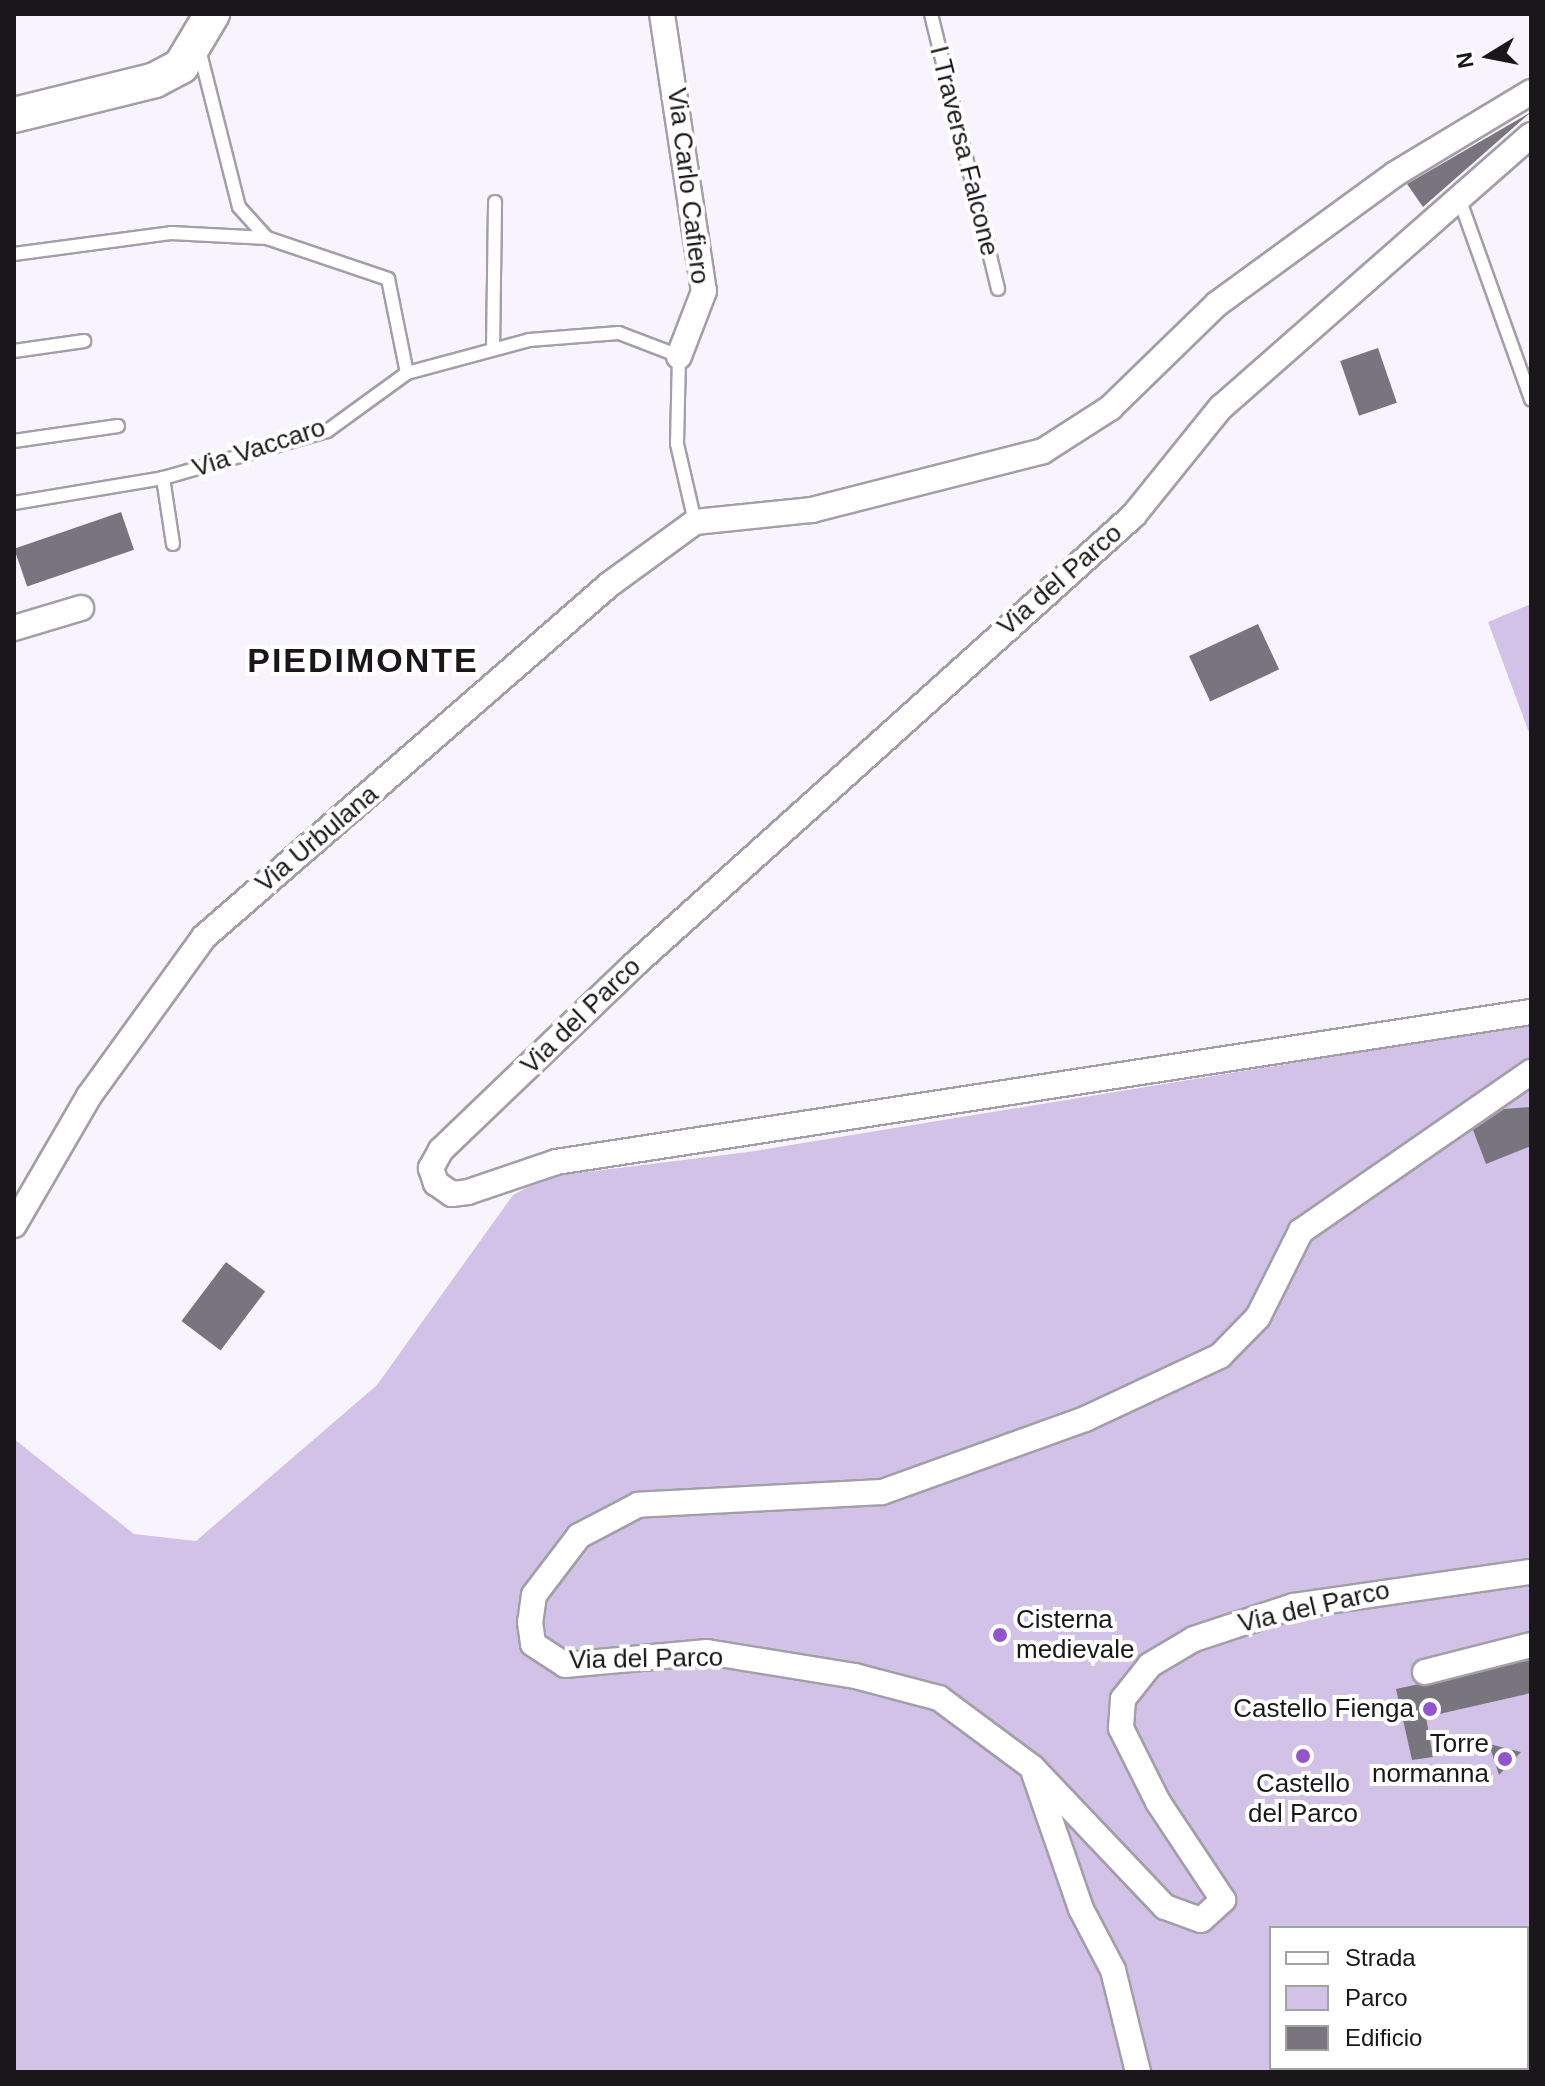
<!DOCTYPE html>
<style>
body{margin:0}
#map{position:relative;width:1545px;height:2086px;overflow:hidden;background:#f8f4fe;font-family:Helvetica,sans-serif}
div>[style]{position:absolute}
.green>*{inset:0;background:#d3c2e8}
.building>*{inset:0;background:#79757e;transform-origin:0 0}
.roads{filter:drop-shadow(2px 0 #a39ea8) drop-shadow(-2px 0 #a39ea8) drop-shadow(0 2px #a39ea8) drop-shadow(0 -2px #a39ea8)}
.lane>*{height:12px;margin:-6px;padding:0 6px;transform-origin:6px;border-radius:6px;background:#fff}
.street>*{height:24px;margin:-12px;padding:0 12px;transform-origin:12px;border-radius:12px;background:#fff}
.secondary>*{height:34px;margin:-17px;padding:0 17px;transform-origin:17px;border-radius:17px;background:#fff}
.dots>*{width:22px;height:22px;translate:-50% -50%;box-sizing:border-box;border:4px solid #fff;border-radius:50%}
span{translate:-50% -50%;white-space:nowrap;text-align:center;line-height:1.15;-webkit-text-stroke:8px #fff;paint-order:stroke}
.street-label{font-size:26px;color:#19171a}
.poi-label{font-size:26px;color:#19171a}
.left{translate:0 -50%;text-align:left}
.right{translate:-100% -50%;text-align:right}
.district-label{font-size:34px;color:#19171a;font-weight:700;letter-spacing:2px}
.frame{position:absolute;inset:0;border:16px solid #19171a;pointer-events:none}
.legend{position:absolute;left:1269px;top:1926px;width:260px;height:144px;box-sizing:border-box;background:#fff;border:2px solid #a3a2a3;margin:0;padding:10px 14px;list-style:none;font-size:24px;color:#19171a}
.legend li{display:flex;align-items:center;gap:16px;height:40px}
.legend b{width:40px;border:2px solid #a3a2a3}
.north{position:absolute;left:1449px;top:16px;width:80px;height:80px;-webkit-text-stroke:6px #fff;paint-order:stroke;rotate:260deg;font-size:22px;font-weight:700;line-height:32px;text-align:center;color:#19171a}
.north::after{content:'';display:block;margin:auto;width:28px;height:36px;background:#19171a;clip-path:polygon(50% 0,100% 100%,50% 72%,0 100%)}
</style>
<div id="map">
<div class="green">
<div style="clip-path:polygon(1531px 604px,1531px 738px,1488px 622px)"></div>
<div style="clip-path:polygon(evenodd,1531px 1024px,1531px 2072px,14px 2072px,14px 1439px,134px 1534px,196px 1541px,377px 1385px,513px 1195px,528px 1187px,562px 1175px,748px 1152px,1531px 1024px,1271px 1928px,1527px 1928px,1527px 2068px,1271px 2068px,1271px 1928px)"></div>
</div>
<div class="building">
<div style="clip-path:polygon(1531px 112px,1423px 207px,1407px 184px)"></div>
<div style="left:1378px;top:348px;width:58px;height:40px;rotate:71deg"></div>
<div style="left:121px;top:512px;width:40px;height:113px;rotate:71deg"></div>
<div style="left:1258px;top:624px;width:50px;height:76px;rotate:65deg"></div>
<div style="clip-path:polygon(1531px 1107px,1531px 1146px,1486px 1164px,1473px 1130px,1504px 1109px)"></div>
<div style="left:226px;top:1262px;width:49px;height:74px;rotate:37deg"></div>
<div style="clip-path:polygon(1531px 1660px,1531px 1693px,1426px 1717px,1433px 1757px,1412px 1760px,1396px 1689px)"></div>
<div style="clip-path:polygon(1489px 1744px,1521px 1752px,1499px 1775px)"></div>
</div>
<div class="roads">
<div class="lane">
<div style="left:931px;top:14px;width:283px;rotate:76.3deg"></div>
<div style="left:199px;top:49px;width:163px;rotate:75.8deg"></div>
<div style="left:239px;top:207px;width:42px;rotate:47.9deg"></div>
<div style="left:267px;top:238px;width:128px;rotate:18.7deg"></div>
<div style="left:388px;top:279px;width:96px;rotate:78.6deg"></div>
<div style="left:407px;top:373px;width:126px;rotate:-15.1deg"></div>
<div style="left:529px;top:340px;width:90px;rotate:-4.4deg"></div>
<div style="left:619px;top:333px;width:64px;rotate:21deg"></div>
<div style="left:679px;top:356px;width:88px;rotate:91.3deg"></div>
<div style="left:677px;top:444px;width:80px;rotate:77deg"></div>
<div style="left:1459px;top:198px;width:214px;rotate:70.3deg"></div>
<div style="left:14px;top:254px;width:158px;rotate:-7.6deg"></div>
<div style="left:171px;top:233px;width:96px;rotate:3deg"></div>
<div style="left:493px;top:349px;width:147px;rotate:-89.2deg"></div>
<div style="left:14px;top:351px;width:71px;rotate:-8.1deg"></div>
<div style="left:14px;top:441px;width:105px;rotate:-8.2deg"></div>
<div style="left:14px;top:503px;width:151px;rotate:-9.5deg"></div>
<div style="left:173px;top:544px;width:67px;rotate:-98.6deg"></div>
<div style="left:163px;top:478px;width:171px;rotate:-16deg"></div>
<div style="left:327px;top:431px;width:99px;rotate:-35.9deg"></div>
</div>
<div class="street">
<div style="left:662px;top:14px;width:280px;rotate:81.4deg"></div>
<div style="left:704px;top:291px;width:70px;rotate:111deg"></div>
<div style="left:1531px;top:135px;width:412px;rotate:138.7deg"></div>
<div style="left:1221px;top:407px;width:139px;rotate:128.9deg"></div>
<div style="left:1134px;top:515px;width:671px;rotate:138.02deg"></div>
<div style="left:635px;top:964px;width:269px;rotate:136.2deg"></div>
<div style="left:441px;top:1150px;width:21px;rotate:119deg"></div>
<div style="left:431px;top:1168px;width:16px;rotate:72deg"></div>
<div style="left:436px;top:1183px;width:19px;rotate:35deg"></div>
<div style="left:452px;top:1194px;width:16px;rotate:-7deg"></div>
<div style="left:468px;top:1192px;width:93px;rotate:-18.8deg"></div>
<div style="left:556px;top:1162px;width:986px;rotate:-8.75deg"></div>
<div style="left:14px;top:628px;width:70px;rotate:-16.6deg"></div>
<div style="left:1531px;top:1072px;width:280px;rotate:145.3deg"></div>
<div style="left:1301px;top:1231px;width:96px;rotate:116.6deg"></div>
<div style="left:1258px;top:1317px;width:54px;rotate:134.3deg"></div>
<div style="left:1220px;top:1356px;width:149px;rotate:155deg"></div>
<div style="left:1085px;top:1419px;width:216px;rotate:160.2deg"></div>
<div style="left:882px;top:1492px;width:244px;rotate:177deg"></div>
<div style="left:638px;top:1505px;width:67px;rotate:152.3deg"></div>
<div style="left:579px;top:1536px;width:74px;rotate:127.3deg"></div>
<div style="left:534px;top:1595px;width:27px;rotate:98deg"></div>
<div style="left:530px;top:1622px;width:22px;rotate:82deg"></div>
<div style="left:533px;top:1644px;width:38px;rotate:33deg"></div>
<div style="left:565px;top:1665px;width:143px;rotate:-5.2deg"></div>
<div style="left:707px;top:1652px;width:150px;rotate:9.2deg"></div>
<div style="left:855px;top:1676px;width:87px;rotate:14.7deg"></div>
<div style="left:939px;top:1698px;width:116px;rotate:36.6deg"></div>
<div style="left:1032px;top:1767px;width:193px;rotate:46.5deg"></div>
<div style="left:1165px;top:1907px;width:38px;rotate:20deg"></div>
<div style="left:1201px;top:1920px;width:30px;rotate:-42deg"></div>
<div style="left:1223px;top:1900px;width:118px;rotate:-123.6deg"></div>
<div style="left:1158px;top:1802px;width:83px;rotate:-116.6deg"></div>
<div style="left:1121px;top:1728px;width:29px;rotate:-86deg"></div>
<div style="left:1123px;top:1699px;width:43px;rotate:-51.5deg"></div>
<div style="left:1150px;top:1665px;width:51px;rotate:-30.6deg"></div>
<div style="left:1194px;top:1639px;width:105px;rotate:-18.3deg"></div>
<div style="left:1294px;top:1606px;width:239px;rotate:-8.2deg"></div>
<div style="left:14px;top:1225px;width:149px;rotate:-59.8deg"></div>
<div style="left:89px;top:1096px;width:196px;rotate:-54.1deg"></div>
<div style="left:204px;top:937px;width:538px;rotate:-41.01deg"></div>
<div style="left:610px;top:584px;width:105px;rotate:-36.1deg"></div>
<div style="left:695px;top:522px;width:118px;rotate:-5.9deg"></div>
<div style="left:812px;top:510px;width:238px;rotate:-14.3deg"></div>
<div style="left:1043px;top:451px;width:80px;rotate:-32.7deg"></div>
<div style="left:1110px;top:408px;width:149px;rotate:-44.2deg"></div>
<div style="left:1217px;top:304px;width:220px;rotate:-36.1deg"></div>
<div style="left:1395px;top:174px;width:159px;rotate:-31.1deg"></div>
<div style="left:1425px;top:1672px;width:109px;rotate:-14.3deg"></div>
<div style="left:1034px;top:1773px;width:144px;rotate:70.9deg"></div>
<div style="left:1081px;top:1909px;width:69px;rotate:62.3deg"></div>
<div style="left:1113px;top:1970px;width:105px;rotate:76.2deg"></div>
</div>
<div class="secondary">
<div style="left:14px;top:115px;width:145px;rotate:-13.9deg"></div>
<div style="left:155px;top:80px;width:30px;rotate:-28deg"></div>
<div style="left:181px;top:66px;width:61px;rotate:-59.2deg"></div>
</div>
</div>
<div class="dots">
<div style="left:1000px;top:1635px;background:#9355cb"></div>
<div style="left:1430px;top:1709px;background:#9355cb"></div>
<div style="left:1303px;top:1756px;background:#9355cb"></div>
<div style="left:1505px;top:1759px;background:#9355cb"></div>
</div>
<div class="street-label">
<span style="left:964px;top:151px;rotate:76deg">I Traversa Falcone</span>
<span style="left:688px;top:186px;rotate:83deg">Via Carlo Cafiero</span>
<span style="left:259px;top:448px;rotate:-18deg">Via Vaccaro</span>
<span style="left:1060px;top:580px;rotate:-41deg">Via del Parco</span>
<span style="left:317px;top:839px;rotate:-40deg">Via Urbulana</span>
<span style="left:581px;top:1016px;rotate:-44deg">Via del Parco</span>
<span style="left:1314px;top:1607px;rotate:-13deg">Via del Parco</span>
<span style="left:646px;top:1659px;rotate:-1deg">Via del Parco</span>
</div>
<div class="poi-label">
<span class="left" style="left:1016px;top:1635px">Cisterna<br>medievale</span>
<span class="right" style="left:1414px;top:1709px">Castello Fienga</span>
<span class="right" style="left:1489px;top:1759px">Torre<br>normanna</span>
<span style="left:1303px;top:1799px">Castello<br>del Parco</span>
</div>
<div class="district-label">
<span style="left:363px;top:661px">PIEDIMONTE</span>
</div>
<div class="frame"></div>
<ul class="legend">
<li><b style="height:10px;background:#fff"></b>Strada</li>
<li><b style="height:22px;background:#d3c2e8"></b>Parco</li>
<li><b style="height:22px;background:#79757e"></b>Edificio</li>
</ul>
<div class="north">N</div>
</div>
